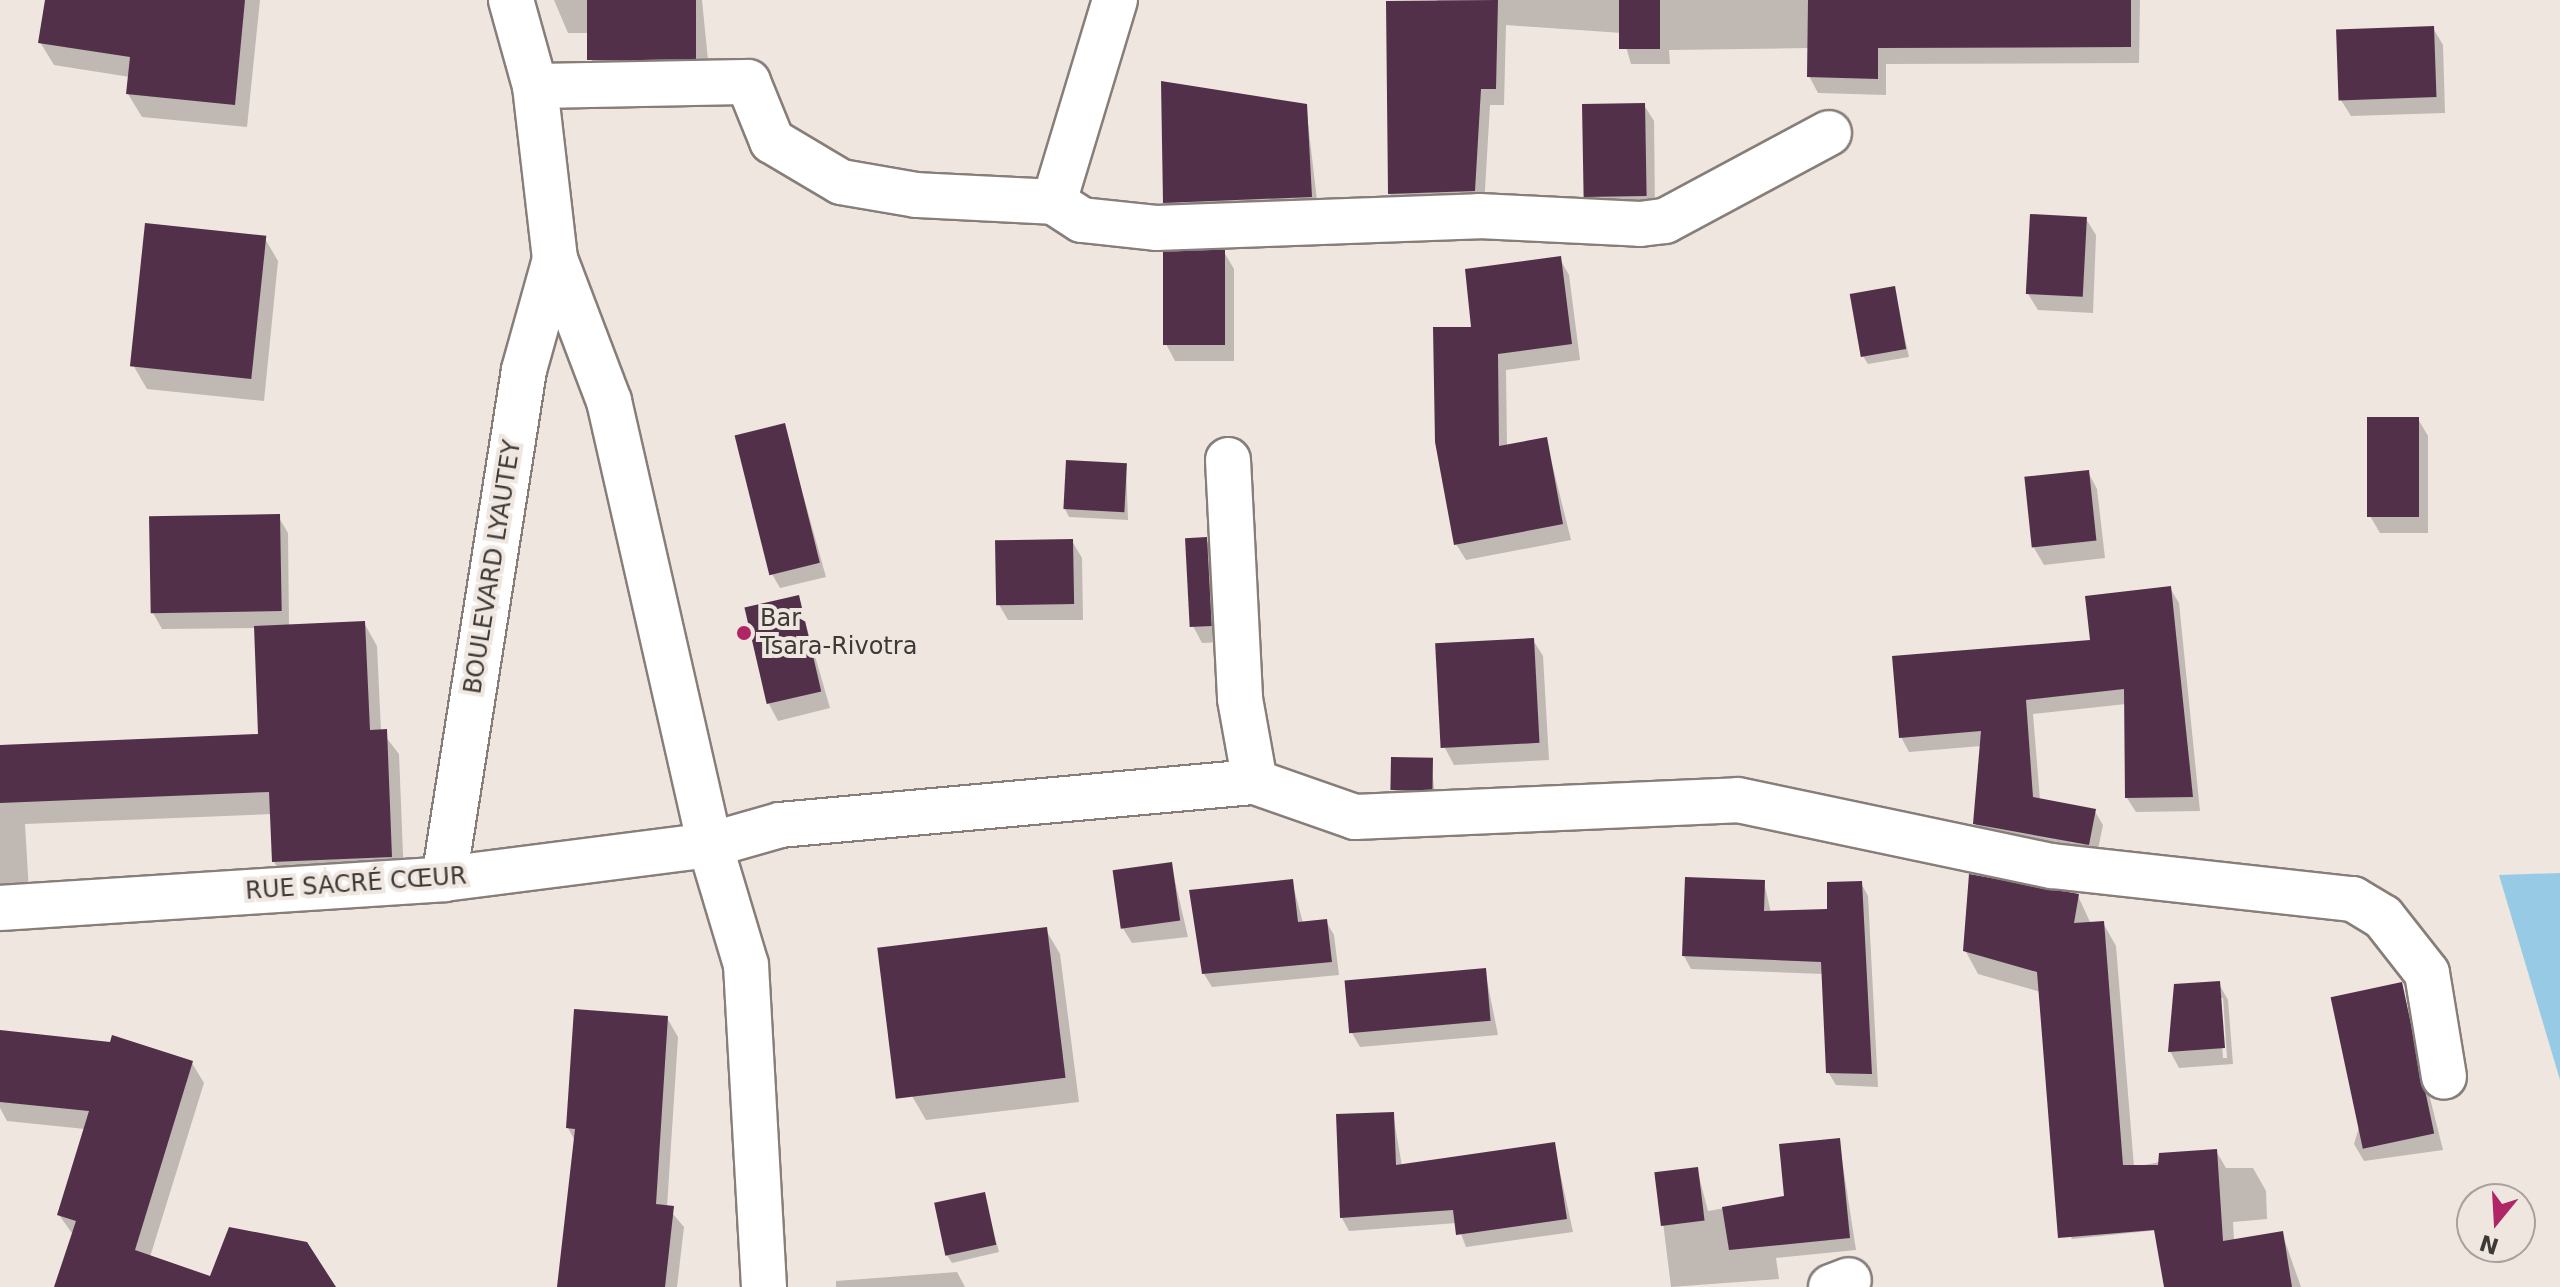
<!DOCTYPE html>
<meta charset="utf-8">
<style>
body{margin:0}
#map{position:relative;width:2560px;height:1287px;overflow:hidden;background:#efe6e0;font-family:"DejaVu Sans",sans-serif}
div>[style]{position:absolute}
.water>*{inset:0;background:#97cbe5}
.shadow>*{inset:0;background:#0003}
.building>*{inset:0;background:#53304a;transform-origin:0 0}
.roads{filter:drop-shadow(2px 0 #877e79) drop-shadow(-2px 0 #877e79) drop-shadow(0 2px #877e79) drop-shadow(0 -2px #877e79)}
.minor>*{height:44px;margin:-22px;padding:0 22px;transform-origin:22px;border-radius:22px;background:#fff}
.dots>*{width:22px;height:22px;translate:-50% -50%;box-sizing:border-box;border:4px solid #efe6e0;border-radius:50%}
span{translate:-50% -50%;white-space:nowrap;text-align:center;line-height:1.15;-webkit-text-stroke:8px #efe6e0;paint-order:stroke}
.street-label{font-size:24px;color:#3d3937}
.poi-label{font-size:24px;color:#3d3937}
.left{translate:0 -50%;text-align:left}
.north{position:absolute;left:2456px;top:1183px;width:80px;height:80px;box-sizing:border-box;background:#efe6e0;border:2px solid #a8a19c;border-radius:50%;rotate:198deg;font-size:22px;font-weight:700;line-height:32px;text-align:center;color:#3d3937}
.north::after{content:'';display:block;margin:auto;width:28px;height:36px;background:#af2565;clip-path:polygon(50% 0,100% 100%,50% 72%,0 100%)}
</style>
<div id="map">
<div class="water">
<div style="clip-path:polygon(2560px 873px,2560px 1080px,2499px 875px)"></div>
</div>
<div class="shadow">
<div style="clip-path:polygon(47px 0,260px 0,247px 127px,142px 117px,128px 94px,130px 77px,54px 65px,40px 42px)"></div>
<div style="clip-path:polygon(554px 0,702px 0,710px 80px,604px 82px,591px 59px,590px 33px,568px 33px)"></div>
<div style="clip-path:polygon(1437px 0,2140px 0,2139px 63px,1886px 64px,1886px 95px,1818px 93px,1809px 76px,1809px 48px,1669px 50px,1670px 64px,1631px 64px,1622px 33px,1506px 25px,1504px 105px,1490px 105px,1484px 207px,1399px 210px,1390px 194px)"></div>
<div style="clip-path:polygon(2433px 28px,2443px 45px,2445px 113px,2351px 116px,2341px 100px)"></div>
<div style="clip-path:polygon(1644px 105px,1654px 121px,1655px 212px,1595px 212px,1585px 196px)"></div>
<div style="clip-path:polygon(1306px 106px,1318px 209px,1171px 214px,1165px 202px)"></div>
<div style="clip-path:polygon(2086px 219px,2096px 235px,2093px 313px,2038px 310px,2028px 294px)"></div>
<div style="clip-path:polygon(264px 237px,278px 261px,264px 401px,147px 389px,133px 365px)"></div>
<div style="clip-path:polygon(1224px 252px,1234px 269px,1234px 361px,1175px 361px,1166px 344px)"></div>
<div style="clip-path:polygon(1560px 259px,1569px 275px,1580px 360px,1506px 370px,1507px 446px,1546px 439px,1571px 540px,1466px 560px,1456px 544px,1473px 329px)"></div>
<div style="clip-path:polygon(1894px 288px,1909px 357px,1868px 364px,1863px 356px)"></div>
<div style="clip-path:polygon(2418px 419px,2428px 436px,2428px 533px,2380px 533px,2370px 516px)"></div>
<div style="clip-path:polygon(784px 426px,826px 577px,780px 588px,772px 574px)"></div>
<div style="clip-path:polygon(1126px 465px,1128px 520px,1069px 517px,1065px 509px)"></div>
<div style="clip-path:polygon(2088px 472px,2097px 489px,2105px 558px,2044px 565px,2034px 548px)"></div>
<div style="clip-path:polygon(278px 516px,288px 533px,289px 626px,364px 623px,377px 646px,381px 731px,399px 754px,404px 879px,287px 884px,274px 862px,272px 814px,25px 824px,29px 892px,0 894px,0 747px,261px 736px,256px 628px,162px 629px,153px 613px)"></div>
<div style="clip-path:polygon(1206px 539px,1215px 556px,1220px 642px,1202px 643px,1193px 626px)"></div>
<div style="clip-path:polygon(1072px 541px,1082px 558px,1083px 620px,1008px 620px,998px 603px)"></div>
<div style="clip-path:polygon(2170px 588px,2179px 603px,2200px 811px,2136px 812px,2127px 798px,2126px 704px,2033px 714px,2040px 800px,2094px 810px,2103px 825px,2096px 859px,1984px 838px,1975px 823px,1981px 746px,1909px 752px,1901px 737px,2092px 641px)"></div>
<div style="clip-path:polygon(798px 597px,830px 708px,778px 721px,769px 704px)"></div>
<div style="clip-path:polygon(1533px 640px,1543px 656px,1549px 760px,1454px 765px,1445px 748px)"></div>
<div style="clip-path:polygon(1393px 759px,1431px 760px,1435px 796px,1396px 798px)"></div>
<div style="clip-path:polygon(1171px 864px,1188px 937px,1132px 943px,1122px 927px,1116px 872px)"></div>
<div style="clip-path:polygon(1292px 881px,1303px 923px,1326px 921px,1334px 935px,1339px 975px,1212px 987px,1204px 974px)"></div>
<div style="clip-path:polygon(1764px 882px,1771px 913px,1829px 911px,1861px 883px,1868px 896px,1878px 1087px,1836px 1085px,1828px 1072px,1824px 974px,1691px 969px,1684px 956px)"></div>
<div style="clip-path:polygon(2078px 896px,2091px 924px,2103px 923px,2116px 946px,2134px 1167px,2216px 1151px,2226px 1168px,2253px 1168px,2266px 1191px,2267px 1219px,2233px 1222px,2234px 1241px,2282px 1233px,2301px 1287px,2166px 1287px,2177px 1228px,2072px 1239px,2059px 1216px,2041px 992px,1978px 974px,1965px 950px)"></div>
<div style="clip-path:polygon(1046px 930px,1060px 954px,1079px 1102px,926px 1120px,912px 1096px)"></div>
<div style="clip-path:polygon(1485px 971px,1498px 1035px,1360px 1047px,1352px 1033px,1348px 982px)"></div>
<div style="clip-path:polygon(evenodd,2219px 984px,2228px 1000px,2233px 1064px,2179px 1068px,2170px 1051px,2219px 984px,2219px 998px,2223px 998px,2227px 1058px,2223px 1058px,2219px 998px)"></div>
<div style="clip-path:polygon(2402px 986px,2443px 1150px,2364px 1161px,2354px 1144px)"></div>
<div style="clip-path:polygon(667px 1018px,678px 1037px,667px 1207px,684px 1227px,677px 1287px,559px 1287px,575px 1141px,568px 1128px)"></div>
<div style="clip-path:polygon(192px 1063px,204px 1083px,150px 1257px,163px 1287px,56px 1287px,74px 1236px,59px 1215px,85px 1129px,7px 1121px,0 1108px,0 1064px)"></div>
<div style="clip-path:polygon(1393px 1114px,1402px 1166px,1554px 1144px,1573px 1232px,1466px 1247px,1457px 1223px,1349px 1231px,1342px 1218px,1338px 1116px)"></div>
<div style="clip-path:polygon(1839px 1140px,1856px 1250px,1776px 1258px,1779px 1279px,1671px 1287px,1657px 1174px,1697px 1169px,1708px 1211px,1787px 1197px)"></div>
<div style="clip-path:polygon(984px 1195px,999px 1252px,952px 1263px,947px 1255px)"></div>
<div style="clip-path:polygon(957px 1272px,965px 1287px,836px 1287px,836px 1281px)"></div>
</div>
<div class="building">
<div style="clip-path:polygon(45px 0,245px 0,235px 105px,126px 94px,130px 57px,38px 43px)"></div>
<div style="left:587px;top:0;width:109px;height:60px"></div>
<div style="clip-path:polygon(1498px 0,1496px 89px,1481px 89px,1475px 191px,1388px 194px,1386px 1px)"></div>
<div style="left:1619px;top:0;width:41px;height:49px"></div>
<div style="clip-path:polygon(1808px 0,2131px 0,2131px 47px,1878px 48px,1878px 79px,1807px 77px)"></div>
<div style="left:2434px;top:26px;width:71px;height:98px;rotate:88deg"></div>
<div style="clip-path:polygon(1161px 81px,1307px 104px,1312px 197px,1163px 203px)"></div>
<div style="left:1645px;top:103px;width:93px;height:63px;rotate:89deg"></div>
<div style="left:2030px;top:214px;width:57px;height:80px;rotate:3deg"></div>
<div style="left:145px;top:223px;width:122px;height:144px;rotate:6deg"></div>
<div style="left:1225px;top:250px;width:95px;height:62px;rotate:90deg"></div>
<div style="clip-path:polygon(1561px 256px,1572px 344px,1498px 354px,1499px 446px,1547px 437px,1563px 524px,1454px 545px,1435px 442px,1433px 327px,1471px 327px,1465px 269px)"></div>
<div style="left:1895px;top:286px;width:64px;height:46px;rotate:80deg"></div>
<div style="left:2367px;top:417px;width:52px;height:100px"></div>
<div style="left:785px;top:423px;width:144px;height:52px;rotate:76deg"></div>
<div style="left:1066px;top:460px;width:61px;height:49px;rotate:3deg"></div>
<div style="left:2089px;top:470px;width:71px;height:65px;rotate:84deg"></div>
<div style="left:280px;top:514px;width:97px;height:131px;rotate:89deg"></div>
<div style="left:1207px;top:537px;width:89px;height:22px;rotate:87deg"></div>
<div style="left:1073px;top:539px;width:65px;height:78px;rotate:89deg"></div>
<div style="clip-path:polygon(2171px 586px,2193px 797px,2125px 798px,2124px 689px,2026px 700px,2033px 797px,2096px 809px,2089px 845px,1973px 824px,1981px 731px,1899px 738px,1892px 656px,2090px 640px,2085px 596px)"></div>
<div style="left:799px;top:595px;width:99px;height:56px;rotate:77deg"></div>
<div style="clip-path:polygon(365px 621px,370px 730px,387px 729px,392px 857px,272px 862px,269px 792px,0 803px,0 745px,258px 734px,254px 626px)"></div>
<div style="left:1534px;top:638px;width:105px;height:99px;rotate:87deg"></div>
<div style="left:1391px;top:757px;width:42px;height:33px;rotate:1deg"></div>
<div style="left:1172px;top:862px;width:59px;height:60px;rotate:82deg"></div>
<div style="clip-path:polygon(1969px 874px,2079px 894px,2074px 923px,2104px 921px,2123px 1165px,2158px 1165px,2159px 1153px,2217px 1149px,2223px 1241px,2283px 1231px,2292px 1287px,2164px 1287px,2154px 1230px,2058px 1238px,2037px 972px,1963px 951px)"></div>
<div style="clip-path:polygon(1685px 877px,1765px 880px,1764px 911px,1827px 909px,1827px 882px,1862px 881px,1872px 1074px,1826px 1073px,1821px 962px,1682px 956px)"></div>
<div style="clip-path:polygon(1293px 879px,1298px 922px,1327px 919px,1332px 962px,1202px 974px,1189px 890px)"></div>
<div style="left:1047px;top:927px;width:152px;height:171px;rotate:83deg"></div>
<div style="left:1486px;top:968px;width:53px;height:142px;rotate:85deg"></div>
<div style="clip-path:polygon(2220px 981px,2225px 1048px,2168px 1052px,2174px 984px)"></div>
<div style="left:2402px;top:982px;width:155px;height:73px;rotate:78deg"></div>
<div style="clip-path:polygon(574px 1009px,668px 1016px,656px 1204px,674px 1206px,665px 1287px,557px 1287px,575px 1129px,566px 1128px)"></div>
<div style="clip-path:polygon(0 1030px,110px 1042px,112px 1035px,193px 1061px,135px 1250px,210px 1276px,229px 1227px,307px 1242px,336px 1287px,54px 1287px,76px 1221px,57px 1215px,89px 1111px,0 1102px)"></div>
<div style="clip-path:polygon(1394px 1112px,1396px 1165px,1555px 1142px,1567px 1219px,1456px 1235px,1453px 1210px,1340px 1218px,1336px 1114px)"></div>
<div style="clip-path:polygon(1840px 1138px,1850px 1238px,1729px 1250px,1722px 1207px,1784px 1196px,1779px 1144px)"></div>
<div style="left:1698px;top:1167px;width:54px;height:44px;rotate:83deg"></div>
<div style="left:985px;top:1192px;width:54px;height:52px;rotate:78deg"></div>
</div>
<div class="roads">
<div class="minor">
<div style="left:511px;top:0;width:89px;rotate:74.4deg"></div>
<div style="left:535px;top:86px;width:174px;rotate:83.4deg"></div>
<div style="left:555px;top:259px;width:152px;rotate:69.2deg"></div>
<div style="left:609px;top:401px;width:455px;rotate:77.2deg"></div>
<div style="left:710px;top:845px;width:125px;rotate:73.3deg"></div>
<div style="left:746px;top:965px;width:323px;rotate:86.8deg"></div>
<div style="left:535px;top:86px;width:213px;rotate:-1.1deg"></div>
<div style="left:748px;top:82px;width:64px;rotate:67.9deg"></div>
<div style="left:772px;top:141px;width:80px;rotate:30.7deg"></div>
<div style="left:841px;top:182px;width:76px;rotate:9.8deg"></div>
<div style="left:916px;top:195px;width:138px;rotate:2.9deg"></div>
<div style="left:1054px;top:202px;width:211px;rotate:-73.2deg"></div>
<div style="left:1054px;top:202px;width:33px;rotate:33deg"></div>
<div style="left:1082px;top:220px;width:74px;rotate:6.2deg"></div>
<div style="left:1156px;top:228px;width:323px;rotate:-2.1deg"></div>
<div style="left:1479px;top:216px;width:161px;rotate:2.8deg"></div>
<div style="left:1640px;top:224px;width:25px;rotate:-7deg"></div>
<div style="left:1665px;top:221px;width:186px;rotate:-28.2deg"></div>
<div style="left:1228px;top:460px;width:239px;rotate:87.1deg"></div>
<div style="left:1240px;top:699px;width:84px;rotate:79.8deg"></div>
<div style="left:1255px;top:782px;width:106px;rotate:19.3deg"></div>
<div style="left:1355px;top:817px;width:383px;rotate:-2.5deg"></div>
<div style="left:1738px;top:800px;width:321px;rotate:11.9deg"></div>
<div style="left:2052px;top:866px;width:303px;rotate:6.3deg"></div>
<div style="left:2353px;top:899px;width:35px;rotate:31deg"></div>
<div style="left:2383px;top:917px;width:71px;rotate:51.8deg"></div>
<div style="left:2427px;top:973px;width:105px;rotate:80.7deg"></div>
<div style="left:444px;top:879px;width:515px;rotate:-81.07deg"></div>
<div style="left:524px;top:370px;width:115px;rotate:-74.4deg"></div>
<div style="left:0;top:908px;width:445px;rotate:-3.7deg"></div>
<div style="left:444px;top:879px;width:268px;rotate:-7.3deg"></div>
<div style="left:710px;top:845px;width:73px;rotate:-15.9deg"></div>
<div style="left:780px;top:825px;width:477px;rotate:-5.2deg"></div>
<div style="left:1831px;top:1287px;width:19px;rotate:-21deg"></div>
</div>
</div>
<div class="dots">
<div style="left:744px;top:633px;background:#af2565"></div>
</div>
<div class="street-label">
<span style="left:493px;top:567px;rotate:-81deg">BOULEVARD LYAUTEY</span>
<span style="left:356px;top:884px;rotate:-4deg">RUE SACRÉ CŒUR</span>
</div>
<div class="poi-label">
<span class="left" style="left:760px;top:633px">Bar<br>Tsara-Rivotra</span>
</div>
<div class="north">N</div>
</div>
